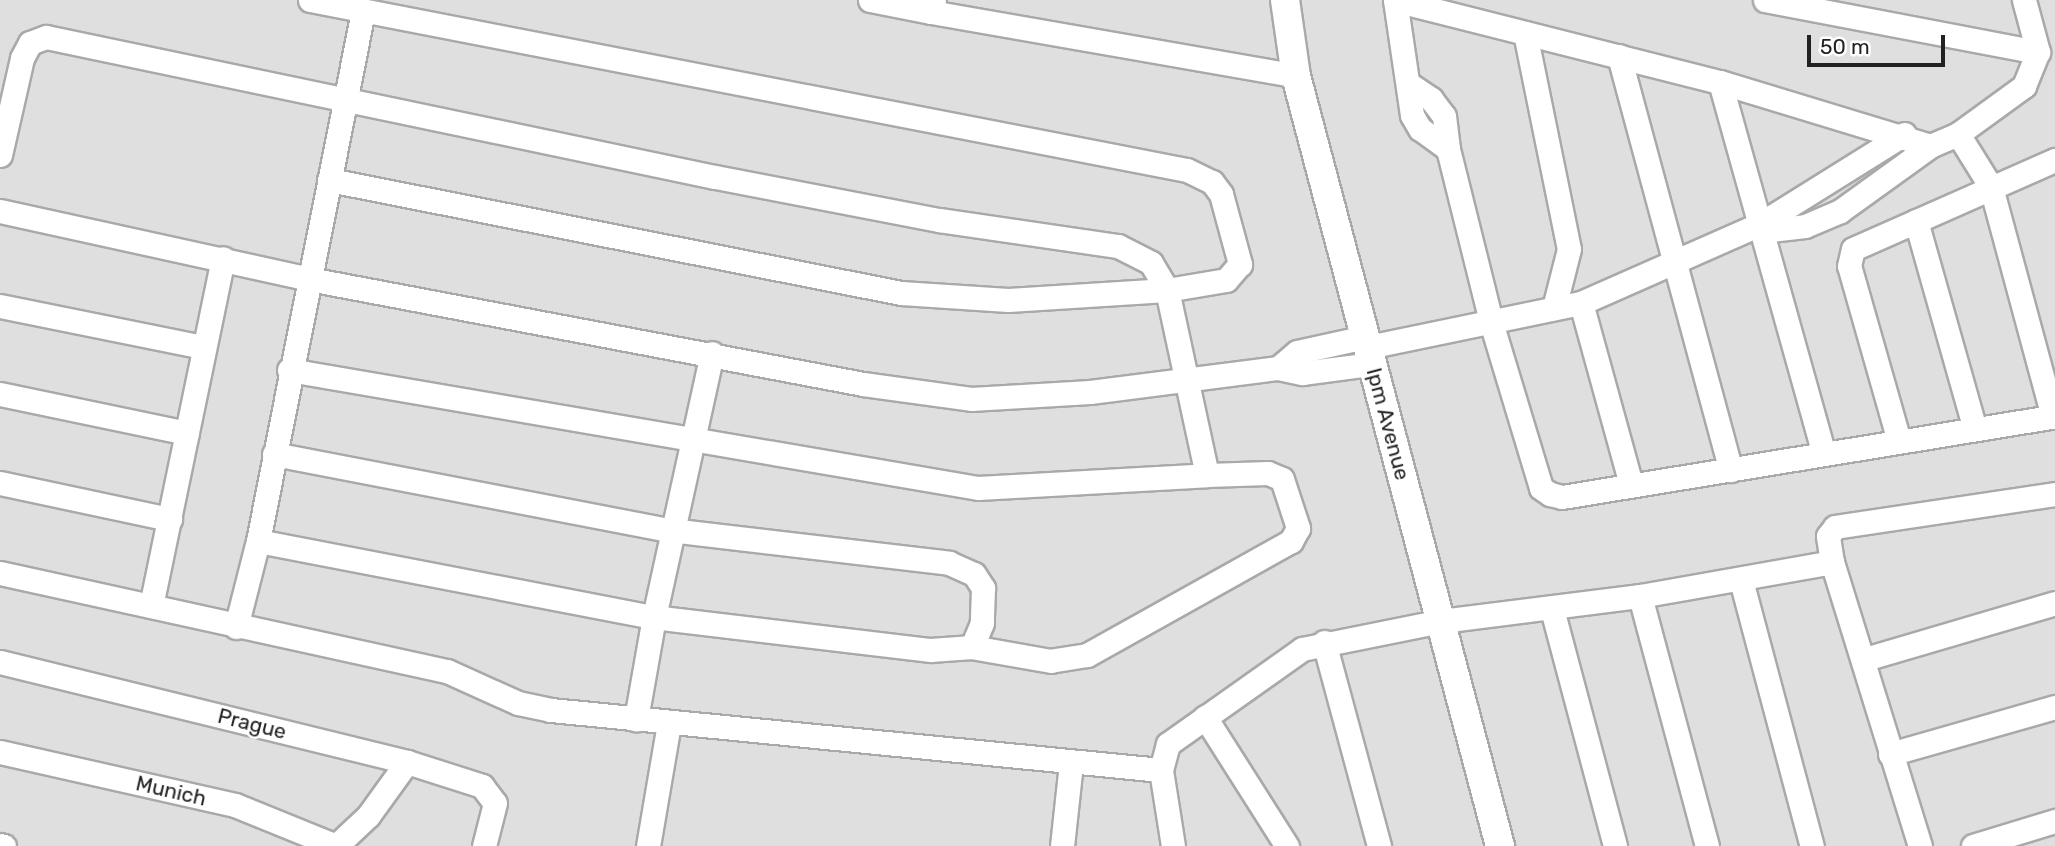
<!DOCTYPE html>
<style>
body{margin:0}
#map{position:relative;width:2055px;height:846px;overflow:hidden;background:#f2efe9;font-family:Rubik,sans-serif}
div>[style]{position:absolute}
.residential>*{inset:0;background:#e0dfdf;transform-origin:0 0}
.roads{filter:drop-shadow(2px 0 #a9a9a9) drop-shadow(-2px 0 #a9a9a9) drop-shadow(0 2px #a9a9a9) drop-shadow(0 -2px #a9a9a9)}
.minor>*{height:23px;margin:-11.5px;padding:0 11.5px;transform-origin:11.5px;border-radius:11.5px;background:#fff}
.tertiary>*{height:28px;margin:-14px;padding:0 14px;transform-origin:14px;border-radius:14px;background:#fff}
span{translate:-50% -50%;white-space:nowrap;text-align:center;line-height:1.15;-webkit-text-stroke:5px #fff;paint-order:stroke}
.street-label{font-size:21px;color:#222}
.scale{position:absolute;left:1807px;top:35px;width:138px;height:32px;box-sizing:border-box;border:4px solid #222;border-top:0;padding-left:9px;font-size:21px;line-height:24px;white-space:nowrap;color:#222;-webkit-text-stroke:5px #fff;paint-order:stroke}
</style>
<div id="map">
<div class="residential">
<div style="left:0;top:0;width:2055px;height:846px"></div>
</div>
<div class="roads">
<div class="minor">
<div style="left:310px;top:0;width:893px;rotate:10.97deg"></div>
<div style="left:1187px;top:170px;width:28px;rotate:26deg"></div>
<div style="left:1212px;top:182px;width:15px;rotate:53deg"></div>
<div style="left:1221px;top:194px;width:73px;rotate:74.8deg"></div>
<div style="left:1240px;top:264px;width:21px;rotate:131deg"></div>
<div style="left:1226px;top:280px;width:60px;rotate:170.4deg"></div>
<div style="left:1167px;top:290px;width:159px;rotate:176.4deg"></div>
<div style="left:1008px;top:300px;width:107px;rotate:-176.3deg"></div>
<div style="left:901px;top:293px;width:583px;rotate:-168.82deg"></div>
<div style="left:870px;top:0;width:62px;rotate:11.1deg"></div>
<div style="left:931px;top:12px;width:12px;rotate:-76deg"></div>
<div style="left:1765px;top:0;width:278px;rotate:10.8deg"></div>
<div style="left:931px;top:12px;width:371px;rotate:9.9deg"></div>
<div style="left:1525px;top:33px;width:220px;rotate:78.5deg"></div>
<div style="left:1569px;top:249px;width:61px;rotate:104.3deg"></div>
<div style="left:1619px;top:56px;width:429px;rotate:74.9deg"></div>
<div style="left:1720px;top:82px;width:386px;rotate:74.4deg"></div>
<div style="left:1409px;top:84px;width:27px;rotate:34deg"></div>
<div style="left:1431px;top:99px;width:21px;rotate:53deg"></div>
<div style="left:1444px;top:116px;width:33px;rotate:83deg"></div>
<div style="left:1448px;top:149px;width:178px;rotate:76deg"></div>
<div style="left:1491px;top:322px;width:173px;rotate:73.2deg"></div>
<div style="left:1541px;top:488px;width:11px;rotate:34deg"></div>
<div style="left:1550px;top:494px;width:12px;rotate:14deg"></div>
<div style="left:1562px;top:497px;width:500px;rotate:-9.3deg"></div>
<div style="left:1958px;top:134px;width:62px;rotate:58.1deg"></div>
<div style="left:1991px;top:187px;width:237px;rotate:74.9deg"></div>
<div style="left:1448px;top:149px;width:34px;rotate:-144deg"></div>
<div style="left:1420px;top:129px;width:16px;rotate:-120deg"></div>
<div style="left:1412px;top:115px;width:116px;rotate:-98.4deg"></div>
<div style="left:1395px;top:0;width:335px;rotate:14.2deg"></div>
<div style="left:1720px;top:82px;width:220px;rotate:16.9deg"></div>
<div style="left:1930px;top:146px;width:30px;rotate:-23deg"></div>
<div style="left:1958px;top:134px;width:82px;rotate:-36deg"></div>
<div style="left:2024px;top:86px;width:37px;rotate:-68deg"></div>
<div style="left:2038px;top:52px;width:54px;rotate:-105.1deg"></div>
<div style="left:0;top:155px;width:99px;rotate:-77.2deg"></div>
<div style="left:22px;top:58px;width:17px;rotate:-62deg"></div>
<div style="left:30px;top:43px;width:17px;rotate:-21deg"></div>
<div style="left:46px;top:37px;width:683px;rotate:11.82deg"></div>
<div style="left:715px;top:177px;width:228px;rotate:10.9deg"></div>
<div style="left:939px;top:220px;width:181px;rotate:8.3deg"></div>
<div style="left:1118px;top:246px;width:37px;rotate:27deg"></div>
<div style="left:1151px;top:263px;width:31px;rotate:59deg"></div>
<div style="left:1167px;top:290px;width:189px;rotate:77.8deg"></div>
<div style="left:0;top:211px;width:316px;rotate:12.4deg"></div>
<div style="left:309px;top:279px;width:564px;rotate:10.73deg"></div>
<div style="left:863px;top:384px;width:109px;rotate:7.9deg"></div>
<div style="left:971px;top:399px;width:119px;rotate:-3.4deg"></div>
<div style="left:1090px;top:392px;width:190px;rotate:-7.3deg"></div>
<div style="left:1278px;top:368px;width:25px;rotate:12deg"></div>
<div style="left:1302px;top:373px;width:70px;rotate:-7.4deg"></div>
<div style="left:1916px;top:221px;width:216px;rotate:74.2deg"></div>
<div style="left:1762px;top:231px;width:43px;rotate:-6.6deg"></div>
<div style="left:1805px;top:226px;width:38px;rotate:-23deg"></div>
<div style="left:1840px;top:211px;width:111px;rotate:-35.8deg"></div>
<div style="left:1581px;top:303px;width:189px;rotate:74.6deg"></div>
<div style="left:0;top:306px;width:207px;rotate:11.4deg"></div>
<div style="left:1368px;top:347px;width:217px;rotate:-11.7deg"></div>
<div style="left:1581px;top:303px;width:196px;rotate:-23.8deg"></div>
<div style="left:1760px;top:224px;width:170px;rotate:-32deg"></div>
<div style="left:1278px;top:368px;width:25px;rotate:-40deg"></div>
<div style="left:1297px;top:352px;width:70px;rotate:-12.4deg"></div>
<div style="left:289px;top:370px;width:699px;rotate:9.72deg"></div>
<div style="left:978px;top:488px;width:229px;rotate:-3.2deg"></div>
<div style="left:1207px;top:475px;width:61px;rotate:-1.9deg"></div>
<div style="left:1268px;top:473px;width:15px;rotate:23deg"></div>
<div style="left:1282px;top:479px;width:52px;rotate:71.9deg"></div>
<div style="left:1298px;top:528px;width:15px;rotate:118deg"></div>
<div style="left:1291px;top:541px;width:234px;rotate:150.8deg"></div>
<div style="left:1087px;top:655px;width:36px;rotate:171deg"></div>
<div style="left:1051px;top:661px;width:80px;rotate:-170deg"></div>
<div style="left:972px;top:647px;width:42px;rotate:175.9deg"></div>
<div style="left:930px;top:650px;width:278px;rotate:-173.2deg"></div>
<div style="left:654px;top:617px;width:104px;rotate:100deg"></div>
<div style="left:0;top:394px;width:191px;rotate:11.8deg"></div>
<div style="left:1899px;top:441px;width:182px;rotate:-105.9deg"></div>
<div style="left:1849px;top:266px;width:17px;rotate:-77deg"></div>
<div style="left:1853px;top:249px;width:221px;rotate:-23.8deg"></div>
<div style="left:274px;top:454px;width:403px;rotate:10.9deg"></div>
<div style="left:670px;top:530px;width:281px;rotate:6.7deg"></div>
<div style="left:949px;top:563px;width:27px;rotate:24deg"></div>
<div style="left:974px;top:574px;width:17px;rotate:57deg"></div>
<div style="left:983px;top:588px;width:35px;rotate:92deg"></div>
<div style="left:982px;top:623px;width:26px;rotate:113deg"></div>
<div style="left:0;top:483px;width:174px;rotate:12deg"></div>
<div style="left:258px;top:541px;width:403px;rotate:10.9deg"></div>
<div style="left:654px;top:617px;width:270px;rotate:-77.6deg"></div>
<div style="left:0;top:573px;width:458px;rotate:12.4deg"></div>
<div style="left:447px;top:671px;width:78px;rotate:24.3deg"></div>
<div style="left:518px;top:703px;width:34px;rotate:12deg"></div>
<div style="left:551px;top:710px;width:613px;rotate:5.62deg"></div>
<div style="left:1741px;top:580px;width:275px;rotate:75.1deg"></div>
<div style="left:1640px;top:596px;width:259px;rotate:75deg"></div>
<div style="left:151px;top:606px;width:355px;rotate:-78.3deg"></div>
<div style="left:1552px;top:609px;width:245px;rotate:75.1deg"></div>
<div style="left:236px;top:627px;width:89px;rotate:-75.7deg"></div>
<div style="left:258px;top:541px;width:540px;rotate:-78.79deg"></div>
<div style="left:1324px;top:642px;width:211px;rotate:74.9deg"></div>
<div style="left:1865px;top:659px;width:198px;rotate:-16.4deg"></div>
<div style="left:0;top:662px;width:419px;rotate:13.8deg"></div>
<div style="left:407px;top:762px;width:79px;rotate:17.7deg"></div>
<div style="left:482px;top:786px;width:21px;rotate:53deg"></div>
<div style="left:495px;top:803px;width:44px;rotate:104.3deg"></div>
<div style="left:1205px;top:717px;width:153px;rotate:57.6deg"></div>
<div style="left:0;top:752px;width:241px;rotate:12.7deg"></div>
<div style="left:235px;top:805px;width:109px;rotate:22.1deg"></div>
<div style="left:336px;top:846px;width:44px;rotate:-43.2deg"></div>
<div style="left:368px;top:816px;width:67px;rotate:-54.2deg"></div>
<div style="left:1890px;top:754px;width:172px;rotate:-15.9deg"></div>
<div style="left:0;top:845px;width:4px;rotate:14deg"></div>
<div style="left:648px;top:846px;width:125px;rotate:-80.3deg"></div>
<div style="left:1062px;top:846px;width:83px;rotate:-83.8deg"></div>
<div style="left:1173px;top:846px;width:77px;rotate:-99deg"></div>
<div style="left:1161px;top:770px;width:27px;rotate:-75deg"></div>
<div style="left:1168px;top:744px;width:164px;rotate:-35.3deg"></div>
<div style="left:1302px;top:649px;width:142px;rotate:-11.4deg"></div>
<div style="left:1441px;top:621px;width:201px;rotate:-7.2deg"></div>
<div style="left:1640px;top:596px;width:195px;rotate:-10deg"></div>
<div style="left:1920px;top:846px;width:297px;rotate:-107.2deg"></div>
<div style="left:1832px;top:562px;width:26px;rotate:-99deg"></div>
<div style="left:1828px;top:536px;width:11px;rotate:-52deg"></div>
<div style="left:1835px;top:527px;width:222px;rotate:-8.5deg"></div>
<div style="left:1973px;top:846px;width:86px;rotate:-17deg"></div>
</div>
<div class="tertiary">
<div style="left:1285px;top:0;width:77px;rotate:81.8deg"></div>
<div style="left:1296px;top:76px;width:797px;rotate:75.16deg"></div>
</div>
</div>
<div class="street-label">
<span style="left:1388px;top:424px;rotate:75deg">Ipm Avenue</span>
<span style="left:252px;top:724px;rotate:14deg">Prague</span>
<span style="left:171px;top:791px;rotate:13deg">Munich</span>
</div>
<div class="scale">50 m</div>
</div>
